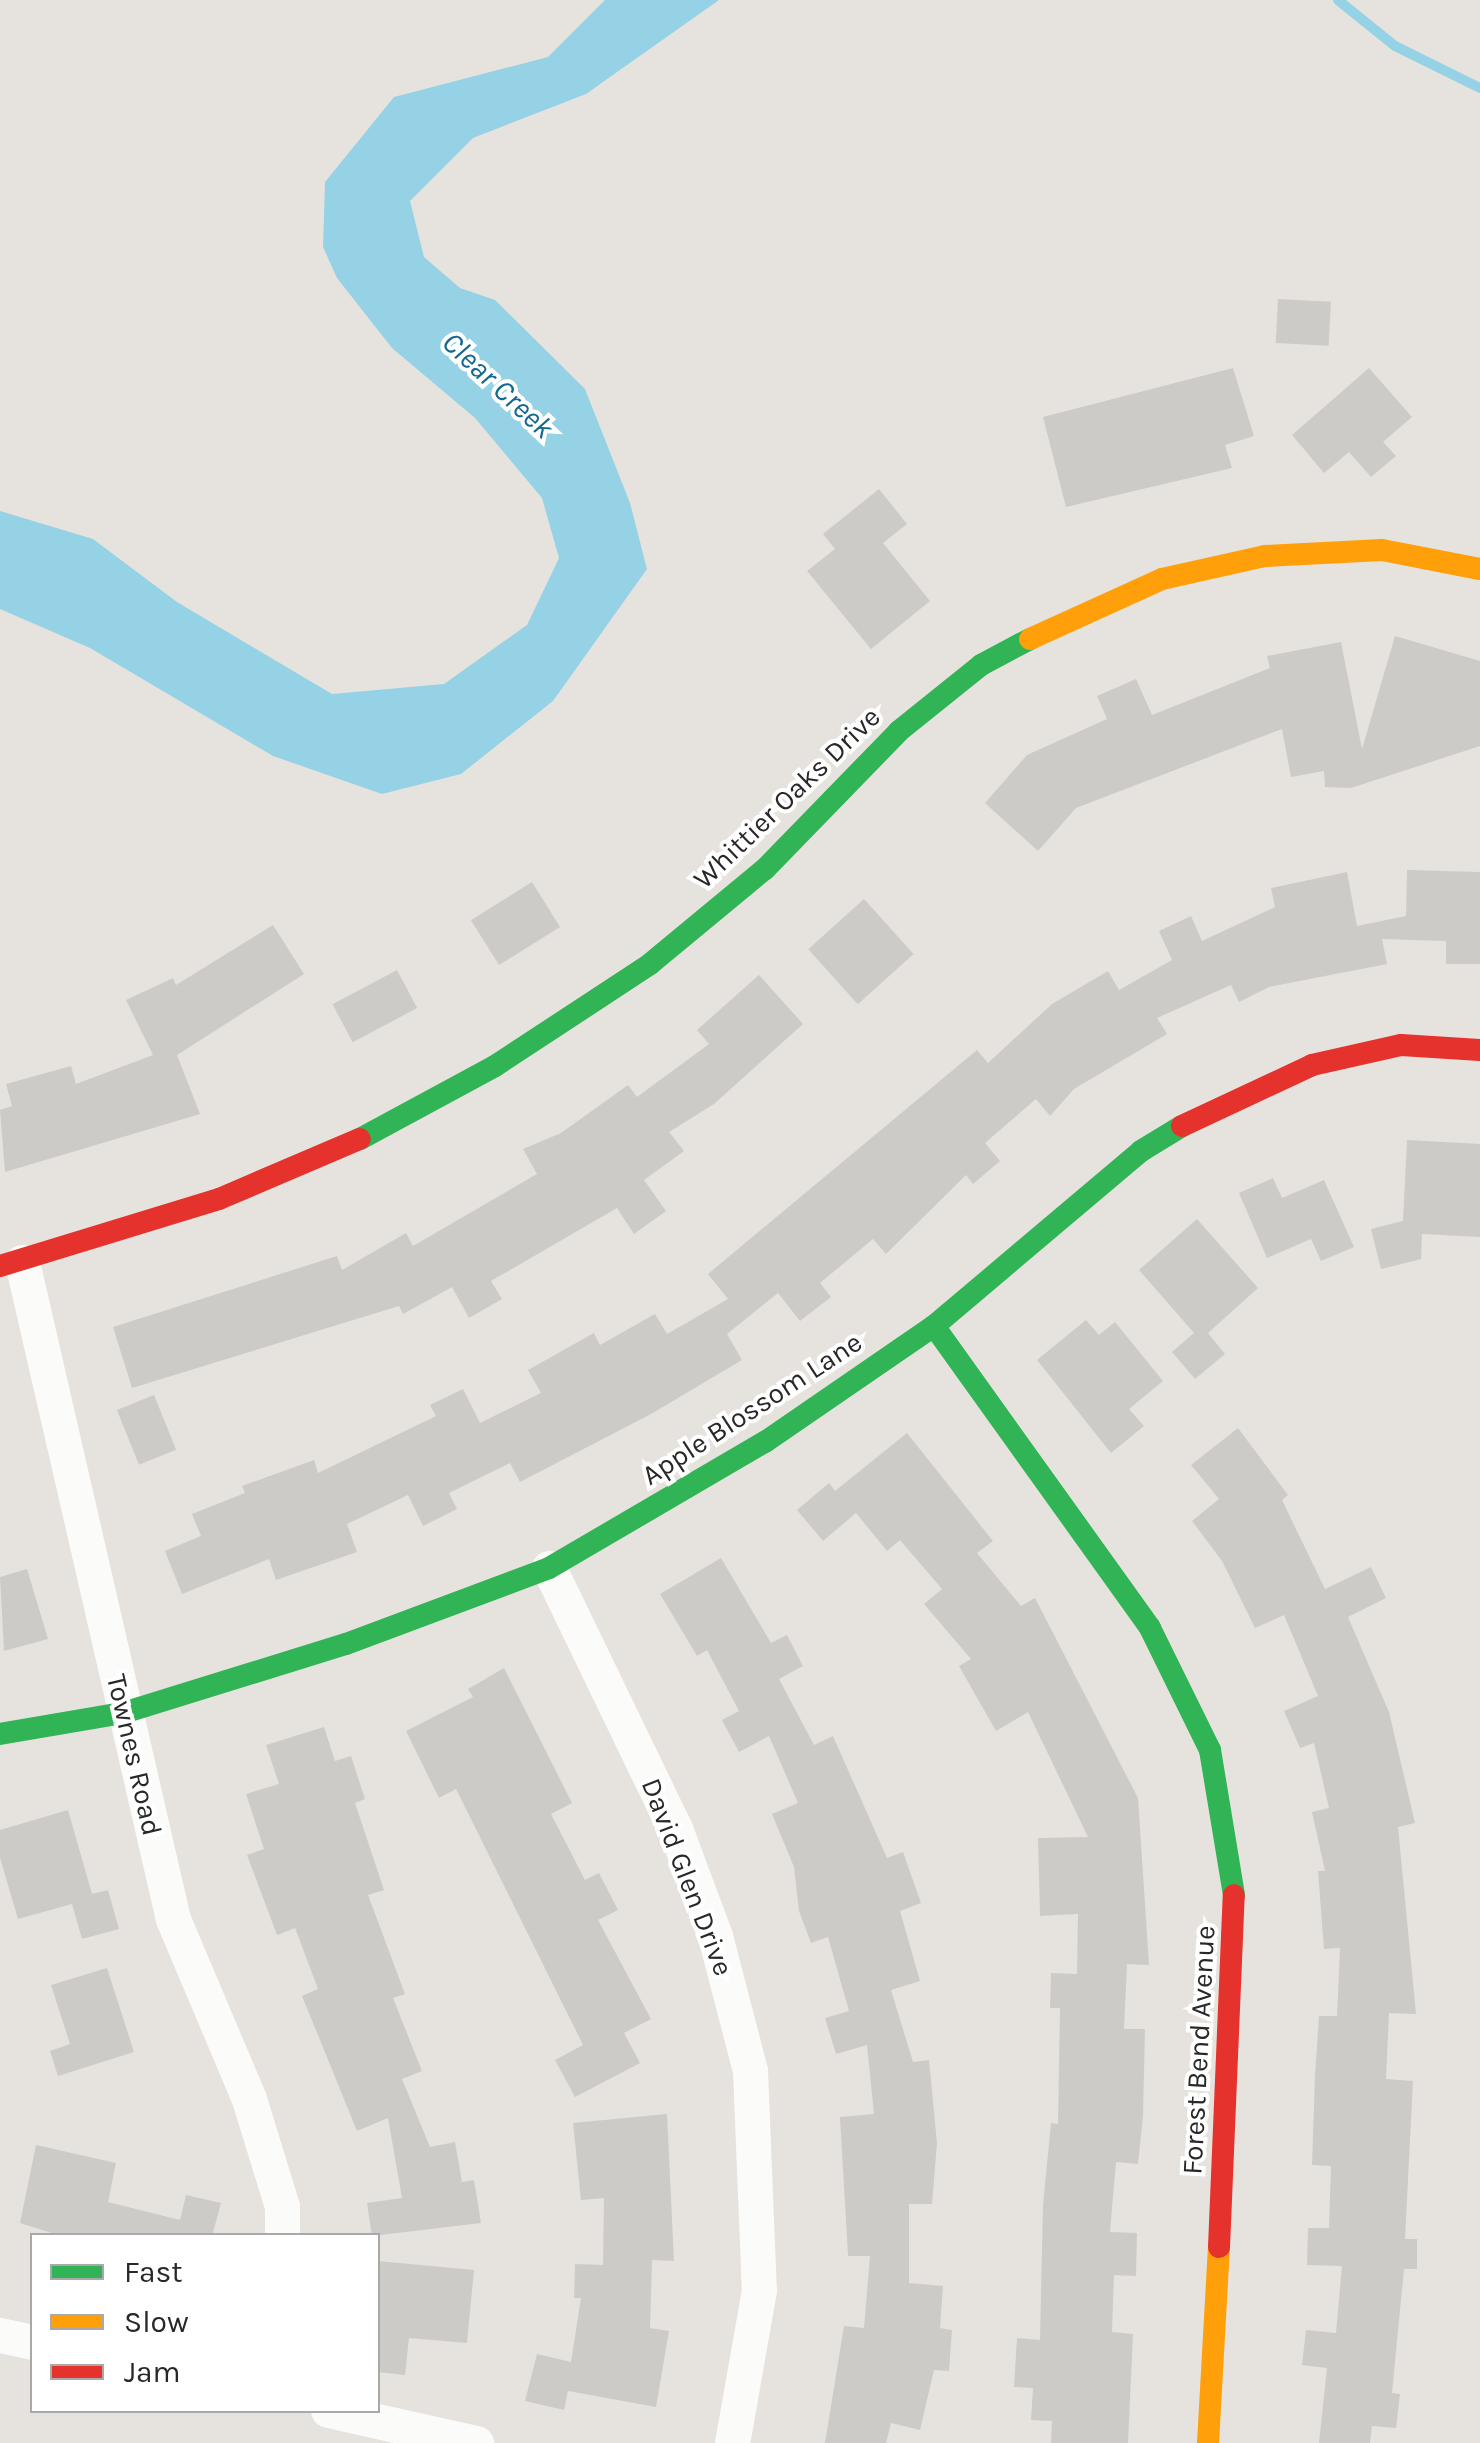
<!DOCTYPE html>
<style>
body{margin:0}
#map{position:relative;width:1480px;height:2443px;overflow:hidden;background:#e6e3de;font-family:Karla,sans-serif}
div>[style]{position:absolute}
.water>*{inset:0;background:#95d2e5}
.stream>*{height:10px;margin:-5px;padding:0 5px;transform-origin:5px;border-radius:5px;background:#95d2e5}
.building>*{inset:0;background:#cdcbc7;transform-origin:0 0}
.street>*{height:35px;margin:-17.5px;padding:0 17.5px;transform-origin:17.5px;border-radius:17.5px;background:#fbfbfa}
.fast>*{height:22px;margin:-11px;padding:0 11px;transform-origin:11px;border-radius:11px;background:#30b455}
.slow>*{height:22px;margin:-11px;padding:0 11px;transform-origin:11px;border-radius:11px;background:#ff9f0a}
.jam>*{height:22px;margin:-11px;padding:0 11px;transform-origin:11px;border-radius:11px;background:#e5322d}
span{translate:-50% -50%;white-space:nowrap;text-align:center;line-height:1.15;-webkit-text-stroke:8px #fff;paint-order:stroke}
.street-label{font-size:28px;color:#282828}
.water-label{font-size:30px;color:#136992;font-style:italic}
.legend{position:absolute;left:30px;top:2233px;width:350px;height:180px;box-sizing:border-box;background:#fff;border:2px solid #a9a9a9;margin:0;padding:12px 18px;list-style:none;font-size:30px;color:#282828}
.legend li{display:flex;align-items:center;gap:20px;height:50px}
.legend b{width:50px;border:2px solid #a9a9a9}
</style>
<div id="map">
<div class="water">
<div style="clip-path:polygon(605px 0,719px 0,586px 94px,473px 138px,410px 201px,424px 257px,460px 288px,495px 300px,585px 389px,630px 503px,647px 569px,553px 701px,461px 774px,382px 794px,273px 756px,90px 648px,0 609px,0 511px,93px 539px,177px 602px,332px 694px,444px 684px,527px 625px,559px 558px,542px 498px,475px 418px,392px 348px,337px 278px,323px 247px,325px 182px,394px 97px,548px 57px)"></div>
</div>
<div class="stream">
<div style="left:1338px;top:0;width:73px;rotate:38.9deg"></div>
<div style="left:1395px;top:46px;width:95px;rotate:26.3deg"></div>
</div>
<div class="building">
<div style="left:1278px;top:299px;width:53px;height:44px;rotate:3deg"></div>
<div style="clip-path:polygon(1233px 368px,1254px 436px,1225px 445px,1232px 468px,1066px 507px,1043px 417px)"></div>
<div style="clip-path:polygon(1369px 368px,1412px 417px,1383px 442px,1396px 456px,1371px 477px,1349px 452px,1324px 473px,1292px 435px)"></div>
<div style="clip-path:polygon(879px 489px,907px 524px,883px 543px,930px 601px,871px 649px,807px 571px,835px 549px,823px 534px)"></div>
<div style="clip-path:polygon(1395px 636px,1480px 661px,1480px 746px,1351px 788px,1325px 787px,1324px 771px,1291px 777px,1282px 729px,1076px 808px,1038px 851px,985px 803px,1027px 755px,1107px 719px,1097px 696px,1136px 679px,1152px 715px,1270px 668px,1267px 656px,1341px 642px,1362px 749px)"></div>
<div style="clip-path:polygon(1407px 870px,1480px 872px,1480px 964px,1446px 964px,1446px 941px,1382px 939px,1387px 964px,1269px 987px,1239px 1002px,1231px 985px,1157px 1018px,1167px 1034px,1074px 1089px,1050px 1116px,1036px 1099px,985px 1143px,1000px 1161px,973px 1184px,966px 1175px,886px 1254px,873px 1239px,820px 1283px,831px 1297px,800px 1321px,778px 1293px,727px 1334px,742px 1360px,651px 1414px,520px 1482px,510px 1463px,449px 1493px,457px 1509px,423px 1526px,408px 1495px,347px 1524px,357px 1552px,276px 1580px,269px 1559px,182px 1594px,165px 1551px,201px 1536px,192px 1514px,245px 1493px,242px 1486px,314px 1460px,318px 1473px,436px 1416px,430px 1405px,463px 1389px,480px 1423px,541px 1393px,528px 1370px,594px 1333px,600px 1345px,655px 1314px,667px 1334px,728px 1299px,708px 1274px,977px 1050px,988px 1063px,1052px 1004px,1108px 971px,1119px 990px,1172px 960px,1159px 931px,1191px 916px,1202px 941px,1275px 907px,1271px 888px,1347px 872px,1357px 926px,1406px 916px)"></div>
<div style="left:532px;top:882px;width:53px;height:72px;rotate:58deg"></div>
<div style="left:864px;top:899px;width:74px;height:75px;rotate:48deg"></div>
<div style="clip-path:polygon(273px 925px,304px 974px,177px 1055px,200px 1114px,5px 1172px,0 1110px,12px 1106px,6px 1084px,71px 1066px,76px 1084px,153px 1055px,126px 1000px,173px 978px,176px 985px)"></div>
<div style="left:397px;top:970px;width:43px;height:73px;rotate:62deg"></div>
<div style="clip-path:polygon(759px 975px,803px 1024px,714px 1104px,669px 1132px,684px 1151px,644px 1180px,666px 1211px,634px 1234px,617px 1208px,491px 1281px,502px 1299px,469px 1318px,452px 1287px,403px 1314px,399px 1306px,132px 1388px,113px 1327px,337px 1256px,342px 1270px,406px 1233px,413px 1246px,537px 1174px,523px 1149px,561px 1133px,628px 1085px,637px 1097px,709px 1044px,697px 1030px)"></div>
<div style="clip-path:polygon(1407px 1140px,1480px 1144px,1480px 1237px,1422px 1234px,1421px 1259px,1381px 1269px,1371px 1229px,1403px 1221px)"></div>
<div style="clip-path:polygon(1273px 1178px,1282px 1198px,1324px 1180px,1354px 1247px,1321px 1261px,1311px 1239px,1267px 1258px,1239px 1193px)"></div>
<div style="clip-path:polygon(1197px 1219px,1258px 1288px,1208px 1333px,1225px 1354px,1195px 1379px,1172px 1352px,1194px 1333px,1139px 1270px)"></div>
<div style="clip-path:polygon(1086px 1320px,1099px 1335px,1115px 1322px,1163px 1381px,1129px 1409px,1144px 1426px,1111px 1453px,1037px 1360px)"></div>
<div style="left:154px;top:1395px;width:59px;height:40px;rotate:68deg"></div>
<div style="clip-path:polygon(1238px 1428px,1288px 1495px,1282px 1500px,1325px 1589px,1371px 1567px,1386px 1598px,1348px 1617px,1389px 1712px,1415px 1823px,1398px 1827px,1416px 2014px,1389px 2013px,1386px 2079px,1413px 2081px,1405px 2239px,1417px 2239px,1417px 2269px,1404px 2269px,1392px 2393px,1400px 2394px,1396px 2428px,1372px 2426px,1370px 2443px,1319px 2443px,1327px 2368px,1302px 2365px,1306px 2330px,1336px 2333px,1342px 2266px,1307px 2265px,1308px 2228px,1329px 2228px,1331px 2166px,1312px 2165px,1315px 2076px,1319px 2016px,1337px 2016px,1340px 1948px,1324px 1949px,1318px 1871px,1325px 1871px,1312px 1812px,1329px 1808px,1314px 1743px,1300px 1748px,1284px 1711px,1318px 1696px,1284px 1615px,1255px 1628px,1222px 1561px,1192px 1521px,1219px 1499px,1191px 1465px)"></div>
<div style="clip-path:polygon(907px 1433px,993px 1541px,977px 1553px,1021px 1606px,1035px 1598px,1138px 1798px,1149px 1965px,1127px 1964px,1124px 2029px,1145px 2029px,1143px 2116px,1138px 2164px,1116px 2162px,1110px 2232px,1137px 2233px,1136px 2276px,1114px 2275px,1112px 2332px,1133px 2334px,1128px 2443px,1051px 2443px,1052px 2421px,1031px 2420px,1033px 2388px,1014px 2387px,1017px 2338px,1040px 2340px,1043px 2205px,1051px 2123px,1058px 2124px,1060px 2008px,1050px 2008px,1051px 1973px,1077px 1974px,1078px 1914px,1040px 1916px,1038px 1838px,1088px 1837px,1028px 1712px,996px 1731px,959px 1666px,971px 1659px,924px 1604px,942px 1589px,900px 1540px,887px 1551px,856px 1513px,823px 1541px,797px 1510px,829px 1483px,835px 1491px)"></div>
<div style="clip-path:polygon(721px 1558px,771px 1643px,787px 1635px,803px 1666px,779px 1679px,814px 1745px,833px 1736px,887px 1858px,903px 1852px,921px 1903px,900px 1911px,920px 1981px,891px 1990px,913px 2062px,929px 2060px,937px 2143px,932px 2204px,909px 2204px,909px 2283px,943px 2286px,940px 2328px,952px 2330px,949px 2371px,934px 2370px,920px 2430px,891px 2423px,886px 2443px,825px 2443px,844px 2326px,864px 2328px,870px 2256px,848px 2256px,840px 2117px,874px 2114px,867px 2045px,836px 2054px,825px 2018px,849px 2011px,828px 1937px,811px 1943px,799px 1911px,794px 1867px,772px 1814px,798px 1803px,769px 1736px,739px 1752px,722px 1720px,739px 1711px,707px 1650px,697px 1656px,660px 1594px)"></div>
<div style="clip-path:polygon(27px 1569px,48px 1639px,4px 1651px,0 1577px)"></div>
<div style="clip-path:polygon(504px 1668px,572px 1803px,551px 1814px,585px 1880px,599px 1873px,618px 1910px,598px 1920px,651px 2019px,624px 2033px,640px 2063px,575px 2097px,555px 2060px,583px 2045px,456px 1789px,439px 1798px,406px 1731px,473px 1697px,468px 1689px)"></div>
<div style="clip-path:polygon(324px 1727px,335px 1761px,351px 1756px,365px 1799px,355px 1803px,384px 1890px,368px 1895px,405px 1994px,393px 1998px,422px 2071px,402px 2079px,430px 2147px,455px 2142px,462px 2182px,474px 2180px,481px 2223px,372px 2236px,367px 2203px,402px 2198px,388px 2118px,357px 2131px,302px 1996px,318px 1989px,295px 1928px,277px 1935px,247px 1855px,264px 1849px,246px 1794px,279px 1784px,266px 1745px)"></div>
<div style="clip-path:polygon(68px 1810px,92px 1894px,108px 1890px,119px 1929px,82px 1939px,72px 1904px,18px 1919px,0 1858px,0 1830px)"></div>
<div style="clip-path:polygon(107px 1968px,134px 2052px,58px 2076px,50px 2051px,70px 2044px,51px 1985px)"></div>
<div style="clip-path:polygon(667px 2114px,674px 2261px,652px 2260px,650px 2328px,669px 2331px,656px 2407px,568px 2391px,564px 2410px,525px 2401px,537px 2354px,571px 2362px,581px 2298px,574px 2298px,575px 2264px,603px 2265px,604px 2198px,581px 2200px,573px 2123px)"></div>
<div style="clip-path:polygon(36px 2145px,116px 2163px,108px 2202px,180px 2220px,186px 2195px,221px 2203px,212px 2236px,61px 2236px,20px 2223px)"></div>
<div style="clip-path:polygon(378px 2261px,474px 2270px,467px 2343px,409px 2338px,405px 2375px,378px 2372px)"></div>
</div>
<div class="street">
<div style="left:22px;top:1262px;width:674px;rotate:77.06deg"></div>
<div style="left:173px;top:1919px;width:195px;rotate:67.1deg"></div>
<div style="left:249px;top:2099px;width:112px;rotate:72.9deg"></div>
<div style="left:282px;top:2206px;width:30px;rotate:90deg"></div>
<div style="left:549px;top:1568px;width:292px;rotate:64.2deg"></div>
<div style="left:676px;top:1831px;width:112px;rotate:69.6deg"></div>
<div style="left:715px;top:1936px;width:138px;rotate:75.4deg"></div>
<div style="left:750px;top:2070px;width:220px;rotate:87.7deg"></div>
<div style="left:759px;top:2290px;width:155px;rotate:100deg"></div>
<div style="left:0;top:2335px;width:33px;rotate:12deg"></div>
<div style="left:328px;top:2410px;width:152px;rotate:12.6deg"></div>
</div>
<div class="fast">
<div style="left:360px;top:1139px;width:153px;rotate:-28.4deg"></div>
<div style="left:495px;top:1066px;width:186px;rotate:-33.3deg"></div>
<div style="left:650px;top:964px;width:149px;rotate:-39.6deg"></div>
<div style="left:765px;top:869px;width:192px;rotate:-45.8deg"></div>
<div style="left:899px;top:731px;width:105px;rotate:-38.8deg"></div>
<div style="left:981px;top:665px;width:55px;rotate:-28deg"></div>
<div style="left:934px;top:1326px;width:371px;rotate:54.4deg"></div>
<div style="left:1150px;top:1628px;width:136px;rotate:63.8deg"></div>
<div style="left:1210px;top:1750px;width:147px;rotate:80.6deg"></div>
<div style="left:0;top:1734px;width:125px;rotate:-9.7deg"></div>
<div style="left:123px;top:1713px;width:233px;rotate:-17.2deg"></div>
<div style="left:346px;top:1644px;width:217px;rotate:-20.5deg"></div>
<div style="left:549px;top:1568px;width:250px;rotate:-30.3deg"></div>
<div style="left:765px;top:1442px;width:205px;rotate:-34.5deg"></div>
<div style="left:934px;top:1326px;width:271px;rotate:-40.2deg"></div>
<div style="left:1141px;top:1151px;width:48px;rotate:-31.4deg"></div>
</div>
<div class="slow">
<div style="left:1030px;top:639px;width:145px;rotate:-24.4deg"></div>
<div style="left:1162px;top:579px;width:106px;rotate:-12.6deg"></div>
<div style="left:1265px;top:556px;width:117px;rotate:-2.9deg"></div>
<div style="left:1382px;top:550px;width:100px;rotate:11deg"></div>
<div style="left:1208px;top:2443px;width:196px;rotate:-86.8deg"></div>
</div>
<div class="jam">
<div style="left:1182px;top:1126px;width:144px;rotate:-25.1deg"></div>
<div style="left:1312px;top:1065px;width:91px;rotate:-12.7deg"></div>
<div style="left:1401px;top:1045px;width:79px;rotate:3.6deg"></div>
<div style="left:0;top:1266px;width:229px;rotate:-17deg"></div>
<div style="left:219px;top:1199px;width:153px;rotate:-23.1deg"></div>
<div style="left:1219px;top:2247px;width:352px;rotate:-87.6deg"></div>
</div>
<div class="street-label">
<span style="left:787px;top:798px;rotate:-44deg">Whittier Oaks Drive</span>
<span style="left:752px;top:1409px;rotate:-33deg">Apple Blossom Lane</span>
<span style="left:134px;top:1755px;rotate:77deg">Townes Road</span>
<span style="left:687px;top:1877px;rotate:69deg">David Glen Drive</span>
<span style="left:1199px;top:2050px;rotate:-87deg">Forest Bend Avenue</span>
</div>
<div class="water-label">
<span style="left:498px;top:385px;rotate:43deg">Clear Creek</span>
</div>
<ul class="legend">
<li><b style="height:12px;background:#30b455"></b>Fast</li>
<li><b style="height:12px;background:#ff9f0a"></b>Slow</li>
<li><b style="height:12px;background:#e5322d"></b>Jam</li>
</ul>
</div>
